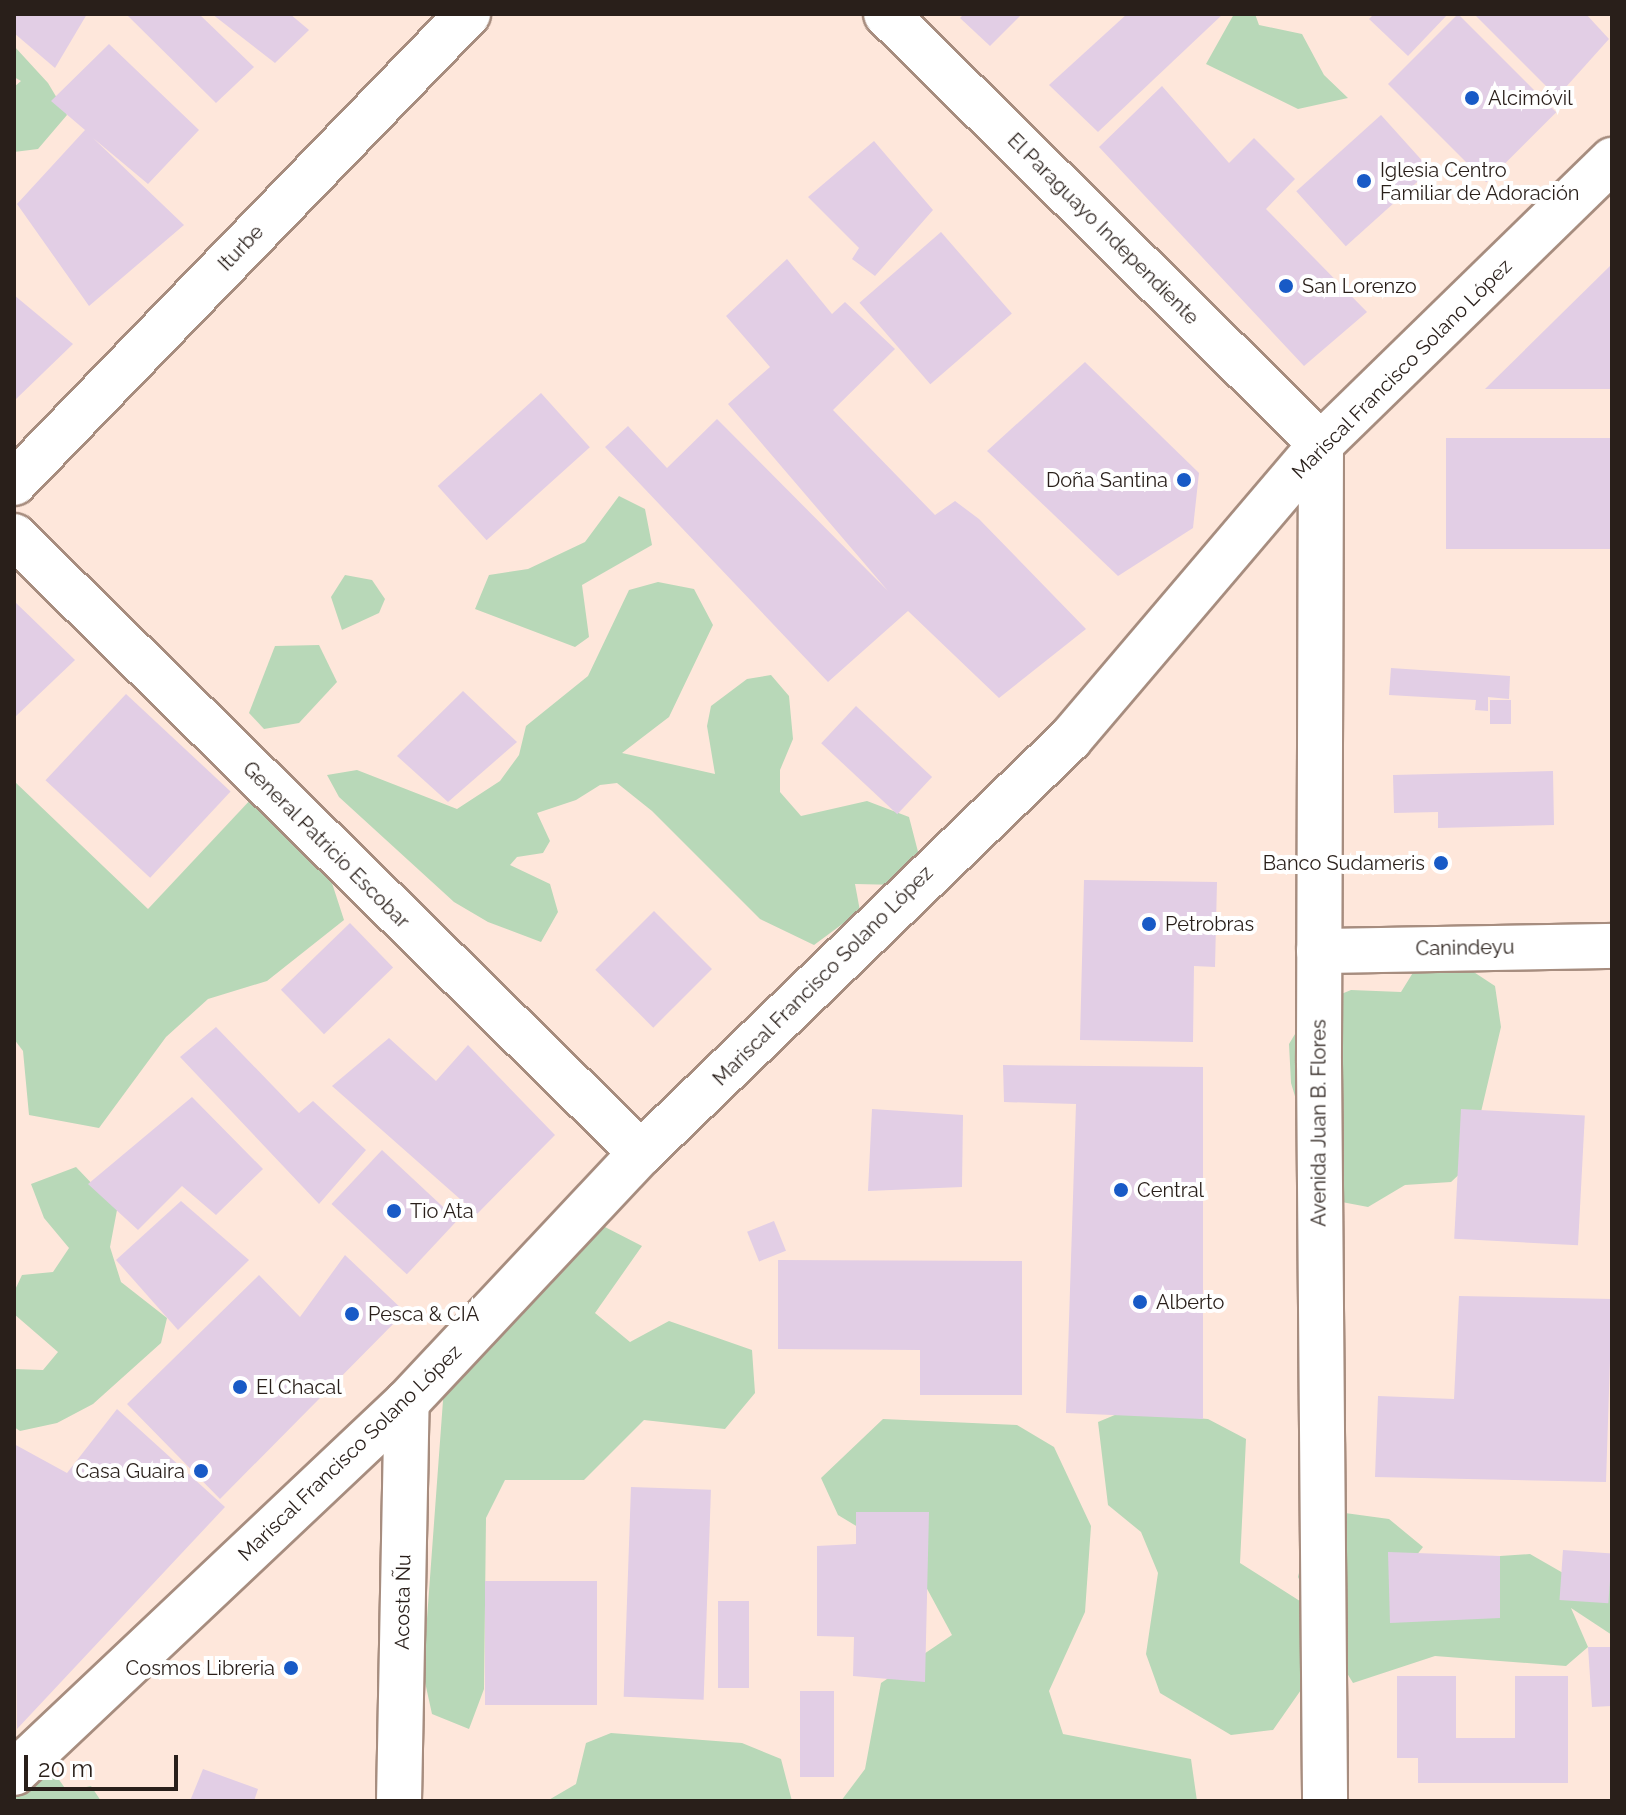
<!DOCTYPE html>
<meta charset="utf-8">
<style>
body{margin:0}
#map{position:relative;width:1626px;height:1815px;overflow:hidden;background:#fee7db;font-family:Raleway,sans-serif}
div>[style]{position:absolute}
.green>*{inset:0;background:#b8d8b8}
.building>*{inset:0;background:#e2cee5;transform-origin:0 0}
.roads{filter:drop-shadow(2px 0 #a78d7f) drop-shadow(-2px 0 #a78d7f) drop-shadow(0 2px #a78d7f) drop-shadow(0 -2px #a78d7f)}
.minor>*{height:44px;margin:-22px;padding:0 22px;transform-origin:22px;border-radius:22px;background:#fff}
.tertiary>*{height:44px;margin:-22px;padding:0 22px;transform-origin:22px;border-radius:22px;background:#fff}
.dots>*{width:22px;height:22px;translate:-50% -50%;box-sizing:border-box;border:4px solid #fff;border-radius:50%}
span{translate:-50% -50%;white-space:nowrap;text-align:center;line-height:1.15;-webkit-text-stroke:8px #fff;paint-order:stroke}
.poi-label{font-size:20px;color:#291f1a}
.left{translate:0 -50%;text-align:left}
.right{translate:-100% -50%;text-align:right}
.street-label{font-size:20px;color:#291f1a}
.frame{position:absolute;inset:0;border:16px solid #291f1a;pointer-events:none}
.scale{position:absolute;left:24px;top:1755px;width:154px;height:36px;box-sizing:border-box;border:4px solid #291f1a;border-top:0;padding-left:10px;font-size:24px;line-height:28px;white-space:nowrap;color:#291f1a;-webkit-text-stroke:6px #fff;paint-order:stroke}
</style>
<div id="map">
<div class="green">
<div style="clip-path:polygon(1234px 14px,1255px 14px,1259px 25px,1302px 34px,1324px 75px,1348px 98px,1298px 109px,1206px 64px)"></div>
<div style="clip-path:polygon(14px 46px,48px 83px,67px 115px,38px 149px,14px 152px,14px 87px,21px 81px,14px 77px)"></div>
<div style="clip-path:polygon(619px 496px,645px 509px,652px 545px,582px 585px,589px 637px,575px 647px,475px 609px,489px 575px,528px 569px,585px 542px)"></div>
<div style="clip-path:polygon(345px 575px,372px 580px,385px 599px,379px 613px,342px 630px,331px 597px)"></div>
<div style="clip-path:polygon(658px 582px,694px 589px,713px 625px,669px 717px,622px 753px,715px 774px,707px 726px,711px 706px,747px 679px,771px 675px,789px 696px,793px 739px,780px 770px,780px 792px,801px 816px,867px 801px,909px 817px,923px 871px,900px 885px,855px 884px,860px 911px,814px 945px,760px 919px,652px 811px,617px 783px,600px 785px,576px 800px,537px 813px,550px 841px,543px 853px,517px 857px,510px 865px,550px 884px,558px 912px,541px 942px,488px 922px,454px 902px,339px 797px,327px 775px,357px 770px,457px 809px,500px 781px,519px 755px,526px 726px,588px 676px,629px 590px)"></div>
<div style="clip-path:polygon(319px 645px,337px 682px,299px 723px,264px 729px,249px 713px,275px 646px)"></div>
<div style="clip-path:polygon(14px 781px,148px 909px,253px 797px,317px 837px,344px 920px,267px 981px,208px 999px,166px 1037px,99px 1128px,29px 1115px,23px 1051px,14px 1039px)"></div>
<div style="clip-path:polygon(1457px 961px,1495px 986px,1501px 1027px,1481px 1112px,1482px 1153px,1451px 1182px,1405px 1185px,1368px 1207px,1326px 1199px,1291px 1083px,1289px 1044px,1312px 1006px,1351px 990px,1401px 992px,1414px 971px)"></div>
<div style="clip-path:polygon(76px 1167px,117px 1210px,110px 1247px,121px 1282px,167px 1318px,161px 1343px,93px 1404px,57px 1423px,20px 1431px,14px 1427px,14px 1369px,43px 1370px,58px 1352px,14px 1314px,14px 1292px,22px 1275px,53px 1272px,69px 1248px,44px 1218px,31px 1184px)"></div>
<div style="clip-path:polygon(603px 1226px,642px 1246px,595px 1313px,630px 1342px,669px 1321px,752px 1350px,755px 1393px,725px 1429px,644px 1420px,584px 1480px,505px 1480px,486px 1518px,484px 1689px,469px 1729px,432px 1714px,423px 1673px,444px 1387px)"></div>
<div style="clip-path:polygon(1122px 1412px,1208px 1419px,1246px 1439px,1240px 1563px,1314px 1610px,1298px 1577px,1308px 1536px,1345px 1513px,1389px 1519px,1423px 1547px,1412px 1561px,1488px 1596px,1500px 1556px,1530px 1554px,1570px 1577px,1612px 1559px,1612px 1635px,1571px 1608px,1588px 1647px,1566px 1666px,1435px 1656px,1353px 1683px,1331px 1647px,1273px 1730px,1231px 1735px,1160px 1693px,1146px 1654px,1158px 1573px,1141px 1532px,1108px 1505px,1098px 1422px)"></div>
<div style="clip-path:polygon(883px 1419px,1017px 1425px,1054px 1447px,1091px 1526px,1085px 1612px,1049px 1691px,1063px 1734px,1191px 1759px,1197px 1801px,841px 1801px,865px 1769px,881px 1683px,952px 1635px,911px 1559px,838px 1515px,821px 1478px)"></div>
<div style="clip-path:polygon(611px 1733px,742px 1743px,781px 1759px,792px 1801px,547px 1801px,576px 1784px,586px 1743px)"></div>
<div style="clip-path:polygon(55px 1774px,67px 1791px,91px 1786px,101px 1801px,14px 1801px,26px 1775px)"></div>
</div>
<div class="building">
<div style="clip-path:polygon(14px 14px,87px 14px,55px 68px,14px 33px)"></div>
<div style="clip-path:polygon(126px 14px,199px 14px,254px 67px,216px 103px)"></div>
<div style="clip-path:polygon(212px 14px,290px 14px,309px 30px,275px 63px)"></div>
<div style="clip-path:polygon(964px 14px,1022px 14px,990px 46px,960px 18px)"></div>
<div style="clip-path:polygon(1127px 14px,1223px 14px,1098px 132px,1049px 85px)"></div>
<div style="clip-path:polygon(1374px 14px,1448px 14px,1408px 56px,1369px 19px)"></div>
<div style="left:1458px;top:14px;width:139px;height:99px;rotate:45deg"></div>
<div style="clip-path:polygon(1474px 14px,1586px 14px,1609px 39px,1557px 97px)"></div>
<div style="clip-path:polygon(109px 44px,199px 130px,148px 184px,93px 138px,184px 225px,89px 306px,17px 204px,85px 130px,51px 101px)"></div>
<div style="clip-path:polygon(1162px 86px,1229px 163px,1254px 138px,1295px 179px,1266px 209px,1367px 312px,1304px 366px,1099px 147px)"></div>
<div style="left:1381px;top:115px;width:74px;height:114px;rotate:48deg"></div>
<div style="clip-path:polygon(874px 141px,933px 210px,875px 276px,852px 259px,859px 248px,808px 197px)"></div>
<div style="left:941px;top:232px;width:108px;height:108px;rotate:49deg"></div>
<div style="clip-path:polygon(787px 259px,832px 314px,845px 302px,895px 349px,833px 410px,935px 515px,955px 501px,979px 519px,1086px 629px,999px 698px,908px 611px,828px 682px,605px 447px,628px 426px,667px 468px,717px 419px,888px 591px,728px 404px,770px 367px,726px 316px)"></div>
<div style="clip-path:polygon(1612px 264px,1612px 389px,1485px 389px)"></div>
<div style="clip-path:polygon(14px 295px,73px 344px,14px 401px)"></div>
<div style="clip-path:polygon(1085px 362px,1199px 473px,1193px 528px,1118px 576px,987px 451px)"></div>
<div style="left:541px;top:393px;width:73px;height:139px;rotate:48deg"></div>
<div style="left:1612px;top:438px;width:111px;height:166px;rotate:90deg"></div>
<div style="clip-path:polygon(14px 601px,75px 660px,14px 718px)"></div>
<div style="clip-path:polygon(1391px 668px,1510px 676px,1509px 699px,1488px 697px,1488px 711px,1475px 710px,1476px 700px,1389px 695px)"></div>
<div style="clip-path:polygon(463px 691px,517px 742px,448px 802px,397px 756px)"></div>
<div style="left:126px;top:694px;width:143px;height:118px;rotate:43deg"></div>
<div style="left:1490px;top:700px;width:21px;height:24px"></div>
<div style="left:856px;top:706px;width:104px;height:51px;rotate:43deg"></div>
<div style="clip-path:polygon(1553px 771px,1554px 825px,1438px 828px,1438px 812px,1394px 813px,1393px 775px)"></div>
<div style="clip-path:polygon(1084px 880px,1217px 882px,1215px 967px,1194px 966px,1193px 1042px,1080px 1040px)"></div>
<div style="left:654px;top:911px;width:82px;height:83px;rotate:45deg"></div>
<div style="left:350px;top:923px;width:62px;height:96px;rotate:46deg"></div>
<div style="clip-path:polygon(216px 1027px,299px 1113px,313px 1101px,366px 1150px,319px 1204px,180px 1057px)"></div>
<div style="clip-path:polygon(389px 1038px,436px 1081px,468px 1045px,555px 1135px,477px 1214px,332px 1086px)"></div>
<div style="clip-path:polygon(1003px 1065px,1203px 1067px,1203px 1419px,1066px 1413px,1076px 1104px,1004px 1102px)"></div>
<div style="clip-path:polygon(192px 1097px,263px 1169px,216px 1215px,182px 1186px,138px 1230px,88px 1184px)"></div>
<div style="clip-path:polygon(872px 1109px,963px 1115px,962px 1187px,868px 1191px)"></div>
<div style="left:1461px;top:1109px;width:124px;height:130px;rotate:3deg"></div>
<div style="left:382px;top:1150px;width:103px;height:74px;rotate:43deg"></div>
<div style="clip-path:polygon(181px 1201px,249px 1260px,178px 1330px,116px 1260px)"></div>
<div style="left:774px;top:1221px;width:32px;height:29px;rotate:68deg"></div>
<div style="clip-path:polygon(345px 1255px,405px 1312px,220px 1499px,127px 1404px,259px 1275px,300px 1317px)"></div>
<div style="clip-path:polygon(778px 1260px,1022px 1261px,1022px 1395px,920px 1395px,920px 1350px,778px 1349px)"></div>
<div style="clip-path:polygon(1459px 1296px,1612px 1299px,1606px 1482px,1375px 1477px,1378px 1396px,1454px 1399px)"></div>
<div style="clip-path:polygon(117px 1409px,225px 1507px,17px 1729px,14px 1444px,67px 1473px)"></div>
<div style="left:631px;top:1487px;width:80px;height:210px;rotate:2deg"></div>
<div style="clip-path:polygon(856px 1512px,929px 1512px,925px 1682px,853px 1676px,854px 1637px,817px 1636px,817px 1546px,856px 1544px)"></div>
<div style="left:1563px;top:1550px;width:49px;height:50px;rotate:4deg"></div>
<div style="clip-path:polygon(1388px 1552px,1500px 1556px,1500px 1618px,1390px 1623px)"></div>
<div style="left:485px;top:1581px;width:112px;height:124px"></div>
<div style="left:718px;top:1601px;width:31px;height:87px"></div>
<div style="clip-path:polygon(1588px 1647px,1612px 1647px,1612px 1706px,1592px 1707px)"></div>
<div style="clip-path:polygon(1397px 1676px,1456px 1676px,1456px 1738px,1515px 1738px,1515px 1676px,1568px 1676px,1568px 1783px,1418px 1783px,1418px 1758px,1397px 1758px)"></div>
<div style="left:800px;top:1691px;width:34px;height:86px"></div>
<div style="clip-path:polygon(203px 1769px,258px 1789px,254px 1801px,190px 1801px)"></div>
</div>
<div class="roads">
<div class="minor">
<div style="left:886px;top:14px;width:612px;rotate:44.67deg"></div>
<div style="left:14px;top:483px;width:653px;rotate:-45.93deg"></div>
<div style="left:14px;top:536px;width:880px;rotate:44.54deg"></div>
<div style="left:1319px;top:951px;width:293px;rotate:-1deg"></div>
<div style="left:14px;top:1773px;width:540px;rotate:-43.35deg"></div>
</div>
<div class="tertiary">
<div style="left:1321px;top:444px;width:619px;rotate:90.19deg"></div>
<div style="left:1319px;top:1063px;width:738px;rotate:89.53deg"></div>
<div style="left:399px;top:1801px;width:399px;rotate:-88.9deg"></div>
<div style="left:407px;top:1402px;width:342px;rotate:-46.8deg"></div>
<div style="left:641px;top:1153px;width:596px;rotate:-43.98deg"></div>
<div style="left:1070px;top:739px;width:387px;rotate:-49.6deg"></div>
<div style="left:1321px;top:444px;width:407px;rotate:-44.3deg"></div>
</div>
</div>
<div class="dots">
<div style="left:1472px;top:98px;background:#185ac6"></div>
<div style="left:1364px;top:181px;background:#185ac6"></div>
<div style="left:1286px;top:286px;background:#185ac6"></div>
<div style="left:1184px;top:480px;background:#185ac6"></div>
<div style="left:1441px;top:863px;background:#185ac6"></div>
<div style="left:1149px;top:924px;background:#185ac6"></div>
<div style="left:1121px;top:1190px;background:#185ac6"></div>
<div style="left:394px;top:1211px;background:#185ac6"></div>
<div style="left:1140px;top:1302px;background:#185ac6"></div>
<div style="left:352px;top:1314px;background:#185ac6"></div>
<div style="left:240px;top:1387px;background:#185ac6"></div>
<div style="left:201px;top:1471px;background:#185ac6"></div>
<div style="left:291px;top:1668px;background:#185ac6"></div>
</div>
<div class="poi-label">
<span class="left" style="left:1488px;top:98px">Alcimóvil</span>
<span class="left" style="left:1380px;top:182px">Iglesia Centro<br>Familiar de Adoración</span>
<span class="left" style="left:1302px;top:286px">San Lorenzo</span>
<span class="right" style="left:1168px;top:480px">Doña Santina</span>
<span class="right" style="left:1425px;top:863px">Banco Sudameris</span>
<span class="left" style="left:1165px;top:924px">Petrobras</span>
<span class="left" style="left:1137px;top:1190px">Central</span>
<span class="left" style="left:410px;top:1211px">Tio Ata</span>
<span class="left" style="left:1156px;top:1302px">Alberto</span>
<span class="left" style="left:368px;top:1314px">Pesca &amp; CIA</span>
<span class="left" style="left:256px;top:1387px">El Chacal</span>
<span class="right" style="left:185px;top:1471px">Casa Guaira</span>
<span class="right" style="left:275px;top:1668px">Cosmos Libreria</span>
</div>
<div class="street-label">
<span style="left:1103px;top:229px;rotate:45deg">El Paraguayo Independiente</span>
<span style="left:241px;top:248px;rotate:-46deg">Iturbe</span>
<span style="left:1402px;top:369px;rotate:-45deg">Mariscal Francisco Solano López</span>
<span style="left:326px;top:845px;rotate:45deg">General Patricio Escobar</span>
<span style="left:1465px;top:948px;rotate:-1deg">Canindeyu</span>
<span style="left:823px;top:976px;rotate:-45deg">Mariscal Francisco Solano López</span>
<span style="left:1319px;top:1123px;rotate:-90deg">Avenida Juan B. Flores</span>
<span style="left:350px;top:1453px;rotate:-44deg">Mariscal Francisco Solano López</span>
<span style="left:403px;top:1602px;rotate:-89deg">Acosta Ñu</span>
</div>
<div class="frame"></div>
<div class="scale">20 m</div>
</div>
